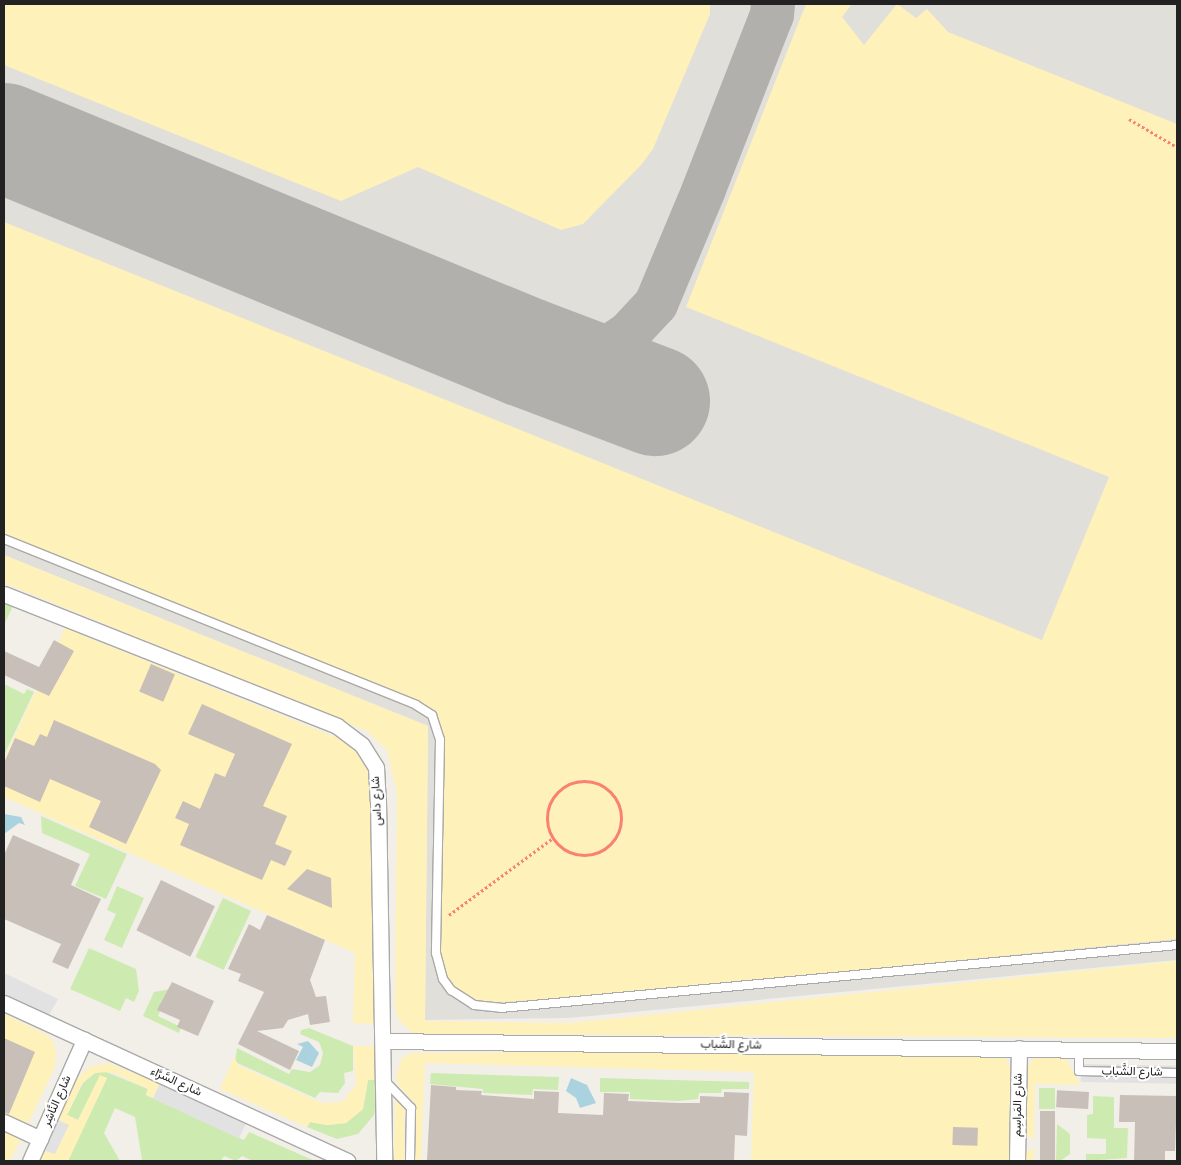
<!DOCTYPE html>
<meta charset="utf-8">
<style>
body{margin:0}
#map{position:relative;width:1181px;height:1165px;overflow:hidden;background:#f2efe9;font-family:"Fira Sans Condensed",Vazirmatn,sans-serif}
div>[style]{position:absolute}
.airport>*{inset:0;background:#e1dfda}
.grass>*{inset:0;background:#cdebb0;transform-origin:0 0}
.sand>*{inset:0;background:#fff1ba}
.parking>*{inset:0;background:#e2e2e2;transform-origin:0 0}
.water>*{inset:0;background:#aad3df}
.taxiway>*{height:44px;margin:-22px;padding:0 22px;transform-origin:22px;border-radius:22px;background:#b1b0ac}
.runway>*{height:110px;margin:-55px;padding:0 55px;transform-origin:55px;border-radius:55px;background:#b1b0ac}
.building>*{inset:0;background:#c7bfb8;transform-origin:0 0}
.path>*{height:3px;margin-top:-1.5px;transform-origin:0;background:repeating-linear-gradient(90deg,#fa8072 0 2.5px,transparent 0 5px)}
.path>.ring{margin:-1.5px;padding:0;box-sizing:content-box;background:none;border:3px solid #fa8072;border-radius:50%}
.roads{filter:drop-shadow(1px 0 #a9a9a9) drop-shadow(-1px 0 #a9a9a9) drop-shadow(0 1px #a9a9a9) drop-shadow(0 -1px #a9a9a9)}
.service>*{height:8px;margin:-4px;padding:0 4px;transform-origin:4px;border-radius:4px;background:#fff}
.minor>*{height:15px;margin:-7.5px;padding:0 7.5px;transform-origin:7.5px;border-radius:7.5px;background:#fff}
span{translate:-50% -50%;white-space:nowrap;text-align:center;line-height:1.15;-webkit-text-stroke:4px #fff;paint-order:stroke}
.street-label{font-size:12px;color:#222}
.frame{position:absolute;inset:0;border:5px solid #222;pointer-events:none}
</style>
<div id="map">
<div class="airport">
<div style="clip-path:polygon(4px 4px,1177px 4px,1177px 960px,569px 1018px,425px 1020px,428px 726px,4px 555px)"></div>
</div>
<div class="grass">
<div style="clip-path:polygon(6px 603px,13px 606px,4px 625px,4px 607px)"></div>
<div style="clip-path:polygon(4px 684px,24px 694px,27px 689px,34px 692px,4px 755px)"></div>
<div style="clip-path:polygon(41px 816px,127px 854px,106px 899px,75px 886px,90px 854px,42px 833px)"></div>
<div style="clip-path:polygon(117px 886px,144px 898px,122px 948px,104px 940px,116px 914px,107px 910px)"></div>
<div style="left:223px;top:898px;width:31px;height:65px;rotate:25deg"></div>
<div style="clip-path:polygon(89px 948px,136px 969px,139px 991px,134px 1002px,126px 998px,120px 1011px,70px 989px)"></div>
<div style="clip-path:polygon(170px 989px,158px 1016px,181px 1027px,179px 1033px,143px 1016px,154px 992px)"></div>
<div style="clip-path:polygon(309px 1028px,353px 1046px,353px 1071px,344px 1073px,345px 1083px,338px 1093px,320px 1092px,315px 1098px,235px 1062px,237px 1048px,289px 1074px,292px 1069px,310px 1072px,320px 1065px,323px 1053px,319px 1042px,300px 1034px,301px 1030px)"></div>
<div style="clip-path:polygon(104px 1071px,148px 1089px,146px 1095px,244px 1140px,249px 1132px,315px 1161px,253px 1161px,242px 1156px,236px 1161px,224px 1156px,221px 1161px,145px 1161px,142px 1160px,135px 1117px,115px 1108px,104px 1133px,120px 1161px,68px 1161px,107px 1078px,100px 1076px,78px 1120px,67px 1115px,83px 1083px,95px 1073px)"></div>
<div style="clip-path:polygon(431px 1073px,559px 1077px,558px 1090px,533px 1089px,532px 1095px,483px 1093px,483px 1089px,430px 1084px)"></div>
<div style="clip-path:polygon(600px 1078px,749px 1082px,749px 1089px,722px 1089px,721px 1093px,699px 1093px,698px 1099px,677px 1101px,630px 1099px,630px 1092px,600px 1092px)"></div>
<div style="clip-path:polygon(368px 1080px,376px 1080px,376px 1104px,374px 1115px,358px 1134px,337px 1139px,307px 1127px,310px 1122px,327px 1125px,346px 1123px,363px 1109px)"></div>
<div style="left:1039px;top:1088px;width:16px;height:21px"></div>
<div style="clip-path:polygon(1093px 1096px,1114px 1097px,1114px 1128px,1128px 1128px,1127px 1158px,1086px 1161px,1086px 1154px,1106px 1154px,1106px 1139px,1087px 1138px,1087px 1115px,1093px 1114px)"></div>
<div style="clip-path:polygon(1057px 1124px,1070px 1134px,1070px 1154px,1060px 1161px,1056px 1161px)"></div>
</div>
<div class="sand">
<div style="clip-path:polygon(4px 4px,710px 4px,710px 14px,653px 149px,641px 165px,583px 224px,561px 230px,418px 167px,341px 201px,4px 65px)"></div>
<div style="clip-path:polygon(806px 4px,852px 4px,842px 17px,864px 45px,897px 4px,916px 18px,927px 9px,948px 32px,1177px 124px,1177px 939px,569px 998px,483px 1003px,464px 1000px,447px 982px,438px 954px,443px 733px,434px 713px,4px 538px,4px 222px,1042px 640px,1109px 477px,686px 307px)"></div>
<div style="clip-path:polygon(4px 555px,428px 726px,425px 1021px,569px 1023px,1177px 961px,1177px 1038px,413px 1034px,398px 1019px,395px 1006px,397px 793px,387px 750px,367px 731px,4px 583px)"></div>
<div style="clip-path:polygon(65px 628px,338px 738px,349px 744px,367px 765px,373px 778px,377px 1024px,353px 1023px,355px 953px,4px 797px,4px 759px)"></div>
<div style="clip-path:polygon(4px 1014px,46px 1034px,54px 1043px,56px 1053px,55px 1067px,10px 1161px,4px 1161px)"></div>
<div style="clip-path:polygon(353px 1046px,376px 1046px,376px 1080px,368px 1080px,363px 1109px,346px 1123px,327px 1125px,310px 1122px,307px 1127px,220px 1089px,234px 1057px,239px 1066px,322px 1103px,342px 1102px,356px 1085px)"></div>
<div style="clip-path:polygon(686px 1051px,1004px 1056px,1010px 1067px,1009px 1161px,751px 1161px,754px 1072px,425px 1063px,421px 1161px,415px 1161px,415px 1103px,398px 1085px,396px 1077px,401px 1059px,411px 1053px)"></div>
<div style="clip-path:polygon(1044px 1054px,1060px 1054px,1066px 1058px,1080px 1085px,1035px 1084px,1034px 1140px,1026px 1134px,1028px 1066px,1034px 1058px)"></div>
<div style="clip-path:polygon(108px 1063px,160px 1083px,153px 1098px,146px 1095px,148px 1089px,113px 1072px,95px 1073px,82px 1083px,67px 1115px,78px 1120px,100px 1075px,107px 1078px,68px 1161px,37px 1161px,43px 1150px,55px 1154px,56px 1119px,73px 1082px,90px 1067px)"></div>
<div style="clip-path:polygon(395px 1100px,405px 1108px,404px 1161px,394px 1161px)"></div>
<div style="clip-path:polygon(1034px 1148px,1034px 1161px,1024px 1161px,1024px 1153px)"></div>
</div>
<div class="parking">
<div style="clip-path:polygon(4px 973px,58px 999px,49px 1015px,4px 994px)"></div>
<div style="left:1081px;top:1064px;width:96px;height:18px;rotate:1deg"></div>
<div style="left:160px;top:1083px;width:95px;height:17px;rotate:25deg"></div>
<div style="clip-path:polygon(56px 1119px,69px 1125px,55px 1154px,43px 1150px)"></div>
</div>
<div class="water">
<div style="clip-path:polygon(4px 814px,21px 817px,25px 825px,19px 823px,4px 834px)"></div>
<div style="clip-path:polygon(308px 1041px,319px 1053px,312px 1067px,296px 1060px,303px 1047px,297px 1044px)"></div>
<div style="clip-path:polygon(571px 1078px,587px 1085px,596px 1103px,580px 1108px,576px 1098px,566px 1091px)"></div>
</div>
<div class="taxiway">
<div style="left:525px;top:352px;width:44px;rotate:2.6deg"></div>
<div style="left:569px;top:354px;width:43px;rotate:-12.1deg"></div>
<div style="left:611px;top:345px;width:20px;rotate:-33deg"></div>
<div style="left:628px;top:334px;width:41px;rotate:-47deg"></div>
<div style="left:656px;top:304px;width:125px;rotate:-67.3deg"></div>
<div style="left:704px;top:189px;width:187px;rotate:-68.7deg"></div>
<div style="left:772px;top:15px;width:11px;rotate:-85deg"></div>
</div>
<div class="runway">
<div style="left:4px;top:138px;width:563px;rotate:22.33deg"></div>
<div style="left:525px;top:352px;width:139px;rotate:20.7deg"></div>
</div>
<div class="building">
<div style="clip-path:polygon(54px 640px,74px 651px,49px 696px,4px 675px,4px 651px,39px 667px)"></div>
<div style="left:151px;top:664px;width:26px;height:30px;rotate:23deg"></div>
<div style="clip-path:polygon(202px 704px,292px 744px,263px 806px,287px 816px,275px 844px,292px 851px,285px 866px,271px 860px,262px 880px,180px 845px,189px 824px,175px 818px,183px 801px,200px 809px,215px 773px,225px 777px,235px 754px,188px 734px)"></div>
<div style="clip-path:polygon(54px 720px,155px 764px,161px 770px,126px 844px,89px 827px,101px 801px,50px 779px,40px 802px,4px 786px,4px 763px,15px 738px,34px 746px,40px 734px,47px 737px)"></div>
<div style="clip-path:polygon(13px 835px,80px 864px,71px 885px,101px 899px,68px 969px,52px 962px,61px 944px,4px 919px,4px 855px)"></div>
<div style="clip-path:polygon(307px 869px,331px 878px,332px 908px,287px 889px)"></div>
<div style="left:161px;top:880px;width:60px;height:56px;rotate:26deg"></div>
<div style="clip-path:polygon(267px 915px,325px 940px,310px 980px,316px 997px,326px 996px,330px 1022px,310px 1025px,308px 1014px,288px 1020px,283px 1028px,257px 1031px,299px 1051px,290px 1070px,238px 1044px,264px 992px,238px 981px,241px 974px,228px 969px,249px 924px,260px 930px)"></div>
<div style="clip-path:polygon(172px 982px,214px 1001px,198px 1036px,177px 1027px,180px 1020px,157px 1010px)"></div>
<div style="clip-path:polygon(4px 1038px,35px 1052px,9px 1114px,4px 1113px)"></div>
<div style="clip-path:polygon(431px 1085px,456px 1087px,456px 1090px,482px 1091px,481px 1095px,507px 1097px,534px 1099px,534px 1091px,559px 1092px,558px 1113px,603px 1115px,604px 1093px,629px 1094px,628px 1101px,679px 1103px,700px 1103px,700px 1096px,724px 1097px,724px 1092px,749px 1093px,747px 1136px,735px 1135px,734px 1161px,427px 1160px)"></div>
<div style="left:1089px;top:1092px;width:17px;height:32px;rotate:93deg"></div>
<div style="clip-path:polygon(1120px 1095px,1177px 1096px,1175px 1151px,1165px 1151px,1165px 1161px,1134px 1161px,1135px 1122px,1119px 1122px)"></div>
<div style="left:1040px;top:1111px;width:15px;height:50px"></div>
<div style="left:953px;top:1127px;width:25px;height:18px;rotate:2deg"></div>
</div>
<div class="path">
<div style="left:1129px;top:119px;width:56px;rotate:30.3deg"></div>
<div class="ring" style="left:547px;top:781px;width:71px;height:71px"></div>
<div style="left:449px;top:915px;width:129px;rotate:-36.5deg"></div>
</div>
<div class="roads">
<div class="service">
<div style="left:4px;top:539px;width:444px;rotate:21.9deg"></div>
<div style="left:416px;top:705px;width:19px;rotate:32deg"></div>
<div style="left:432px;top:715px;width:26px;rotate:72deg"></div>
<div style="left:440px;top:740px;width:213px;rotate:91.1deg"></div>
<div style="left:436px;top:953px;width:27px;rotate:75deg"></div>
<div style="left:443px;top:979px;width:14px;rotate:54deg"></div>
<div style="left:451px;top:990px;width:27px;rotate:33deg"></div>
<div style="left:474px;top:1005px;width:27px;rotate:6deg"></div>
<div style="left:501px;top:1008px;width:679px;rotate:-5.32deg"></div>
<div style="left:1079px;top:1049px;width:22px;rotate:90deg"></div>
<div style="left:1079px;top:1071px;width:98px;rotate:1.2deg"></div>
<div style="left:384px;top:1080px;width:39px;rotate:46deg"></div>
<div style="left:411px;top:1108px;width:53px;rotate:91.1deg"></div>
</div>
<div class="minor">
<div style="left:4px;top:594px;width:358px;rotate:21.6deg"></div>
<div style="left:337px;top:726px;width:31px;rotate:37deg"></div>
<div style="left:362px;top:745px;width:26px;rotate:58deg"></div>
<div style="left:376px;top:767px;width:34px;rotate:87deg"></div>
<div style="left:378px;top:801px;width:360px;rotate:89deg"></div>
<div style="left:4px;top:1003px;width:378px;rotate:24.7deg"></div>
<div style="left:383px;top:1041px;width:794px;rotate:0.72deg"></div>
<div style="left:4px;top:1122px;width:40px;rotate:25deg"></div>
<div style="left:30px;top:1161px;width:133px;rotate:-65.9deg"></div>
<div style="left:1017px;top:1161px;width:113px;rotate:-89deg"></div>
</div>
</div>
<div class="street-label">
<span style="left:377px;top:801px;rotate:-93deg">شارع داس</span>
<span style="left:731px;top:1045px;rotate:1deg">شارع الشَّباب</span>
<span style="left:1132px;top:1072px;rotate:1deg">شارع الشَّباب</span>
<span style="left:176px;top:1082px;rotate:24deg">شارع السَّرَّاء</span>
<span style="left:57px;top:1101px;rotate:-66deg">شارع النَّاشِر</span>
<span style="left:1018px;top:1105px;rotate:-89deg">شارع المَراسِم</span>
</div>
<div class="frame"></div>
</div>
